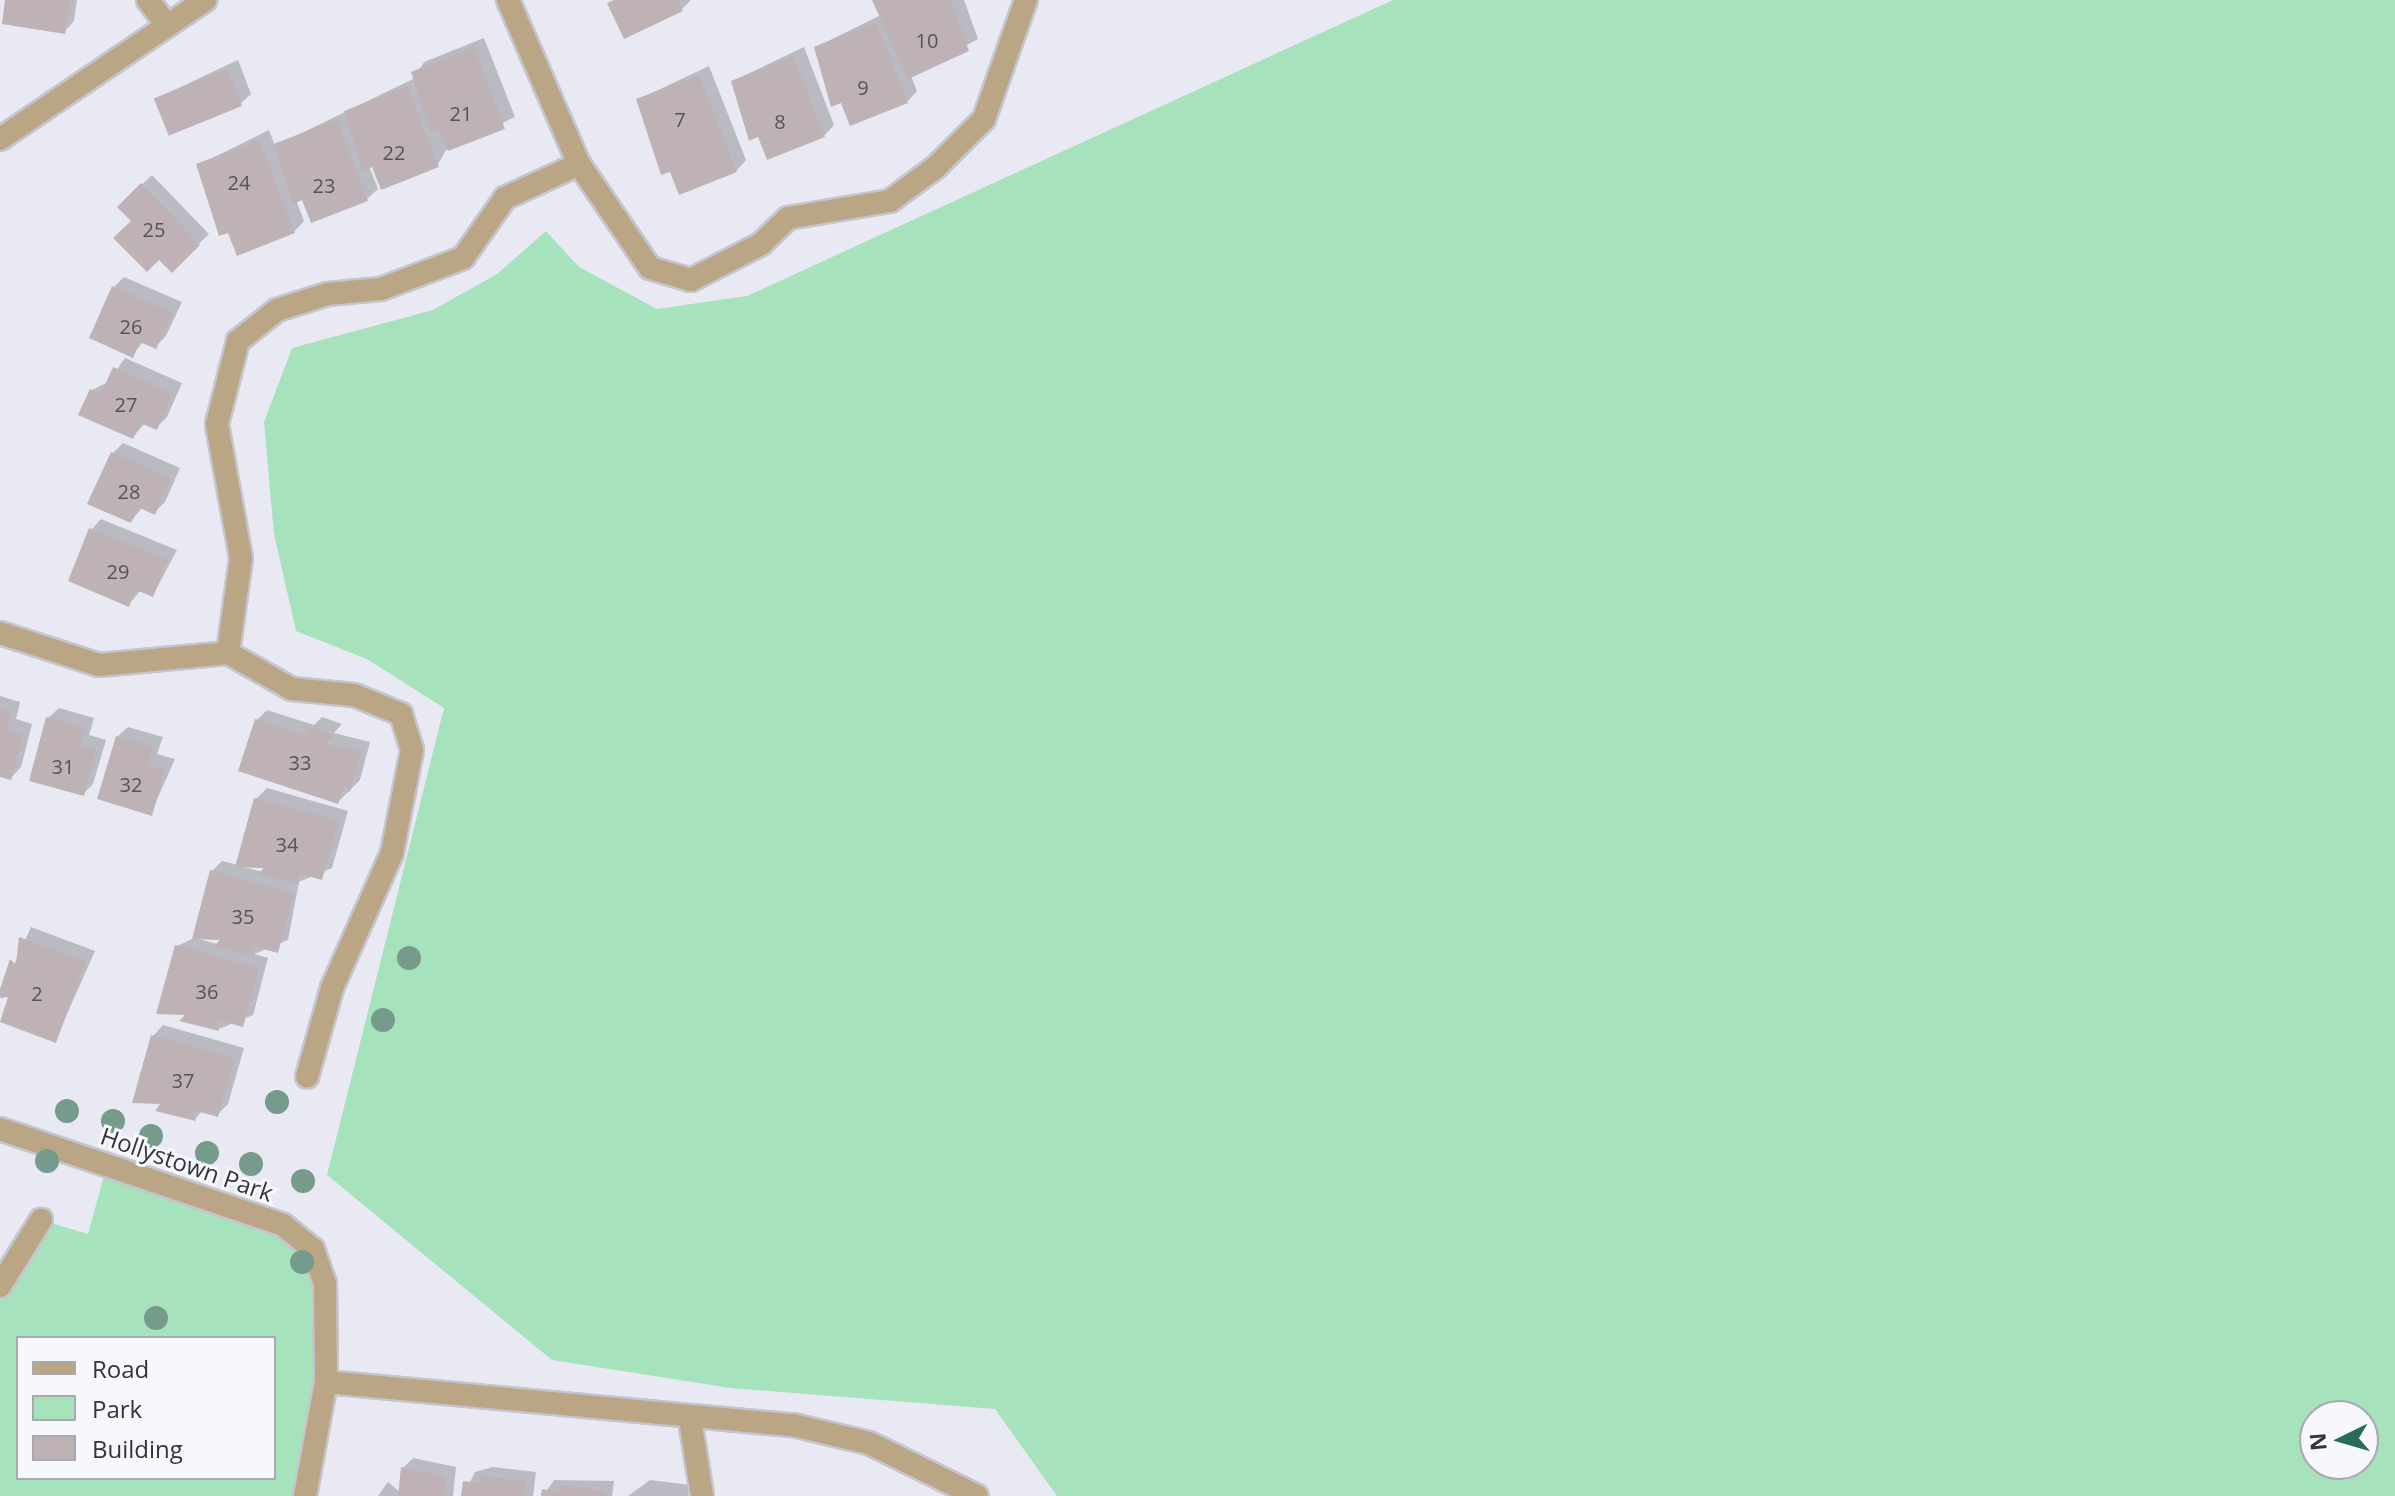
<!DOCTYPE html>
<style>
body{margin:0}
#map{position:relative;width:2395px;height:1496px;overflow:hidden;background:#e9e9f4;font-family:"Open Sans",sans-serif}
div>[style]{position:absolute}
.green>*{inset:0;background:#a6e2bb}
.shadow>*{inset:0;background:#0003;transform-origin:0 0}
.building>*{inset:0;background:#beb2b6;transform-origin:0 0}
.roads{filter:drop-shadow(2px 0 #c5c5cf) drop-shadow(-2px 0 #c5c5cf) drop-shadow(0 2px #c5c5cf) drop-shadow(0 -2px #c5c5cf)}
.minor>*{height:22px;margin:-11px;padding:0 11px;transform-origin:11px;border-radius:11px;background:#baa684}
.tertiary>*{height:22px;margin:-11px;padding:0 11px;transform-origin:11px;border-radius:11px;background:#baa684}
.trees>*{width:24px;height:24px;margin:-12px;border-radius:50%;background:#769a8c}
span{translate:-50% -50%;white-space:nowrap;text-align:center;line-height:1.15;-webkit-text-stroke:6px #f7f7fe;paint-order:stroke}
.number-label{font-size:20px;color:#565458}
.number-label span{-webkit-text-stroke-width:0}
.street-label{font-size:24px;color:#343539}
.legend{position:absolute;left:16px;top:1336px;width:260px;height:144px;box-sizing:border-box;background:#f7f7fe;border:2px solid #a9a9af;margin:0;padding:10px 14px;list-style:none;font-size:24px;color:#343539}
.legend li{display:flex;align-items:center;gap:16px;height:40px}
.legend b{width:40px;border:2px solid #a9a9af}
.north{position:absolute;left:2299px;top:1400px;width:80px;height:80px;box-sizing:border-box;background:#f7f7fe;border:2px solid #a9a9af;border-radius:50%;rotate:265deg;font-size:22px;font-weight:700;line-height:32px;text-align:center;color:#343539}
.north::after{content:'';display:block;margin:auto;width:28px;height:36px;background:#296a59;clip-path:polygon(50% 0,100% 100%,50% 72%,0 100%)}
</style>
<div id="map">
<div class="green">
<div style="clip-path:polygon(evenodd,1393px 0,2395px 0,2395px 1496px,1057px 1496px,995px 1409px,731px 1388px,552px 1360px,327px 1175px,444px 708px,367px 659px,296px 631px,274px 534px,264px 422px,292px 348px,433px 310px,497px 274px,546px 231px,579px 267px,657px 309px,747px 296px,1393px 0,2363px 1416px,2363px 1464px,2315px 1464px,2315px 1416px,2363px 1416px)"></div>
<div style="clip-path:polygon(evenodd,107px 1165px,283px 1225px,325px 1283px,305px 1496px,0 1496px,0 1286px,41px 1220px,88px 1234px,107px 1165px,18px 1338px,274px 1338px,274px 1478px,18px 1478px,18px 1338px)"></div>
</div>
<div class="shadow">
<div style="clip-path:polygon(7px 0,77px 0,74px 21px,64px 32px)"></div>
<div style="clip-path:polygon(613px 0,691px 0,682px 9px)"></div>
<div style="clip-path:polygon(875px 0,964px 0,978px 39px,911px 76px,917px 91px,907px 102px,816px 47px,881px 15px)"></div>
<div style="clip-path:polygon(484px 38px,515px 117px,446px 150px,437px 166px,369px 166px,378px 189px,367px 199px,312px 220px,303px 198px,296px 200px,304px 221px,294px 232px,198px 165px,269px 130px,275px 146px,415px 78px,424px 62px)"></div>
<div style="clip-path:polygon(804px 47px,834px 125px,824px 136px,733px 81px)"></div>
<div style="clip-path:polygon(238px 60px,251px 94px,240px 104px,155px 99px)"></div>
<div style="clip-path:polygon(709px 66px,746px 160px,736px 171px,639px 99px)"></div>
<div style="left:152px;top:175px;width:82px;height:45px;rotate:46deg"></div>
<div style="clip-path:polygon(124px 277px,182px 302px,166px 336px,156px 346px,144px 341px,132px 355px,114px 287px)"></div>
<div style="clip-path:polygon(125px 358px,182px 383px,167px 417px,156px 428px,145px 423px,133px 437px,92px 390px,108px 382px)"></div>
<div style="clip-path:polygon(123px 443px,180px 468px,165px 502px,155px 512px,143px 507px,131px 521px,113px 453px)"></div>
<div style="clip-path:polygon(101px 519px,177px 550px,153px 595px,141px 590px,129px 604px,91px 530px)"></div>
<div style="clip-path:polygon(0 696px,20px 702px,16px 719px,32px 724px,21px 767px,11px 778px,0 775px)"></div>
<div style="clip-path:polygon(59px 708px,94px 718px,89px 735px,106px 740px,93px 784px,83px 794px,48px 718px)"></div>
<div style="clip-path:polygon(267px 710px,314px 725px,322px 717px,342px 724px,334px 733px,370px 742px,360px 780px,338px 802px,257px 720px)"></div>
<div style="clip-path:polygon(128px 727px,163px 737px,157px 754px,175px 759px,151px 813px,117px 737px)"></div>
<div style="clip-path:polygon(evenodd,267px 788px,348px 811px,332px 868px,299px 882px,288px 940px,254px 954px,268px 958px,253px 1015px,219px 1029px,189px 1013px,177px 946px,194px 938px,212px 871px,222px 861px,238px 865px,256px 799px,267px 788px,268px 866px,263px 872px,244px 867px,268px 866px,267px 788px,224px 938px,218px 944px,198px 939px,224px 938px)"></div>
<div style="clip-path:polygon(31px 927px,95px 951px,55px 1041px,11px 995px,0 996px)"></div>
<div style="clip-path:polygon(163px 1025px,244px 1048px,228px 1104px,218px 1114px,203px 1110px,195px 1119px,165px 1102px,153px 1036px)"></div>
<div style="clip-path:polygon(413px 1458px,456px 1467px,453px 1496px,378px 1496px,388px 1482px,401px 1493px,403px 1468px)"></div>
<div style="clip-path:polygon(493px 1467px,536px 1472px,533px 1496px,463px 1496px,475px 1472px)"></div>
<div style="clip-path:polygon(554px 1480px,614px 1481px,612px 1496px,543px 1496px)"></div>
<div style="clip-path:polygon(650px 1480px,698px 1486px,696px 1496px,628px 1496px)"></div>
</div>
<div class="building">
<div style="clip-path:polygon(5px 0,70px 0,65px 34px,2px 24px)"></div>
<div style="clip-path:polygon(614px 0,678px 0,683px 11px,624px 39px,607px 3px)"></div>
<div style="clip-path:polygon(872px 0,951px 0,969px 51px,908px 79px)"></div>
<div style="clip-path:polygon(876px 22px,908px 103px,850px 126px,841px 103px,831px 107px,814px 47px)"></div>
<div style="clip-path:polygon(474px 47px,505px 129px,448px 151px,439px 128px,430px 132px,411px 72px)"></div>
<div style="clip-path:polygon(793px 56px,825px 137px,767px 160px,758px 137px,749px 141px,731px 81px)"></div>
<div style="left:227px;top:69px;width:40px;height:79px;rotate:68deg"></div>
<div style="clip-path:polygon(699px 75px,737px 172px,679px 195px,670px 172px,661px 175px,636px 99px)"></div>
<div style="clip-path:polygon(407px 86px,439px 167px,381px 190px,372px 167px,363px 171px,344px 111px)"></div>
<div style="clip-path:polygon(337px 119px,368px 201px,311px 223px,302px 200px,293px 204px,274px 144px)"></div>
<div style="clip-path:polygon(259px 140px,295px 233px,237px 256px,228px 233px,219px 236px,196px 164px)"></div>
<div style="clip-path:polygon(141px 183px,200px 245px,172px 273px,159px 260px,147px 272px,113px 238px,131px 221px,117px 207px)"></div>
<div style="clip-path:polygon(112px 286px,173px 313px,156px 349px,140px 342px,133px 358px,89px 338px)"></div>
<div style="clip-path:polygon(113px 367px,173px 394px,157px 430px,140px 423px,133px 439px,78px 415px,90px 389px,101px 394px)"></div>
<div style="clip-path:polygon(111px 452px,171px 478px,155px 515px,138px 507px,131px 523px,87px 504px)"></div>
<div style="clip-path:polygon(89px 528px,168px 560px,153px 597px,136px 590px,129px 607px,68px 581px)"></div>
<div style="clip-path:polygon(0 709px,11px 712px,7px 729px,23px 734px,11px 780px,0 777px)"></div>
<div style="clip-path:polygon(46px 717px,85px 728px,80px 746px,96px 750px,84px 796px,29px 781px)"></div>
<div style="clip-path:polygon(255px 719px,306px 736px,310px 727px,334px 735px,326px 744px,361px 752px,350px 792px,345px 785px,338px 804px,238px 771px)"></div>
<div style="clip-path:polygon(116px 736px,154px 747px,148px 765px,165px 770px,152px 816px,97px 799px)"></div>
<div style="clip-path:polygon(254px 798px,339px 821px,322px 880px,297px 873px,299px 884px,258px 874px,264px 868px,235px 867px)"></div>
<div style="clip-path:polygon(210px 870px,294px 894px,278px 953px,252px 946px,255px 956px,214px 946px,220px 940px,192px 939px)"></div>
<div style="clip-path:polygon(19px 937px,86px 961px,56px 1043px,0 1022px,8px 997px,0 998px,0 989px,10px 959px,16px 965px)"></div>
<div style="clip-path:polygon(175px 945px,259px 968px,243px 1027px,218px 1020px,219px 1031px,179px 1021px,185px 1015px,156px 1014px)"></div>
<div style="clip-path:polygon(151px 1035px,235px 1058px,218px 1117px,193px 1110px,196px 1121px,155px 1111px,160px 1104px,132px 1103px)"></div>
<div style="clip-path:polygon(401px 1467px,446px 1477px,444px 1496px,398px 1496px)"></div>
<div style="clip-path:polygon(481px 1476px,526px 1482px,524px 1496px,461px 1496px,463px 1481px,480px 1483px)"></div>
<div style="clip-path:polygon(559px 1485px,605px 1491px,604px 1496px,541px 1496px,542px 1489px,559px 1492px)"></div>
</div>
<div class="roads">
<div class="minor">
<div style="left:148px;top:0;width:31px;rotate:53deg"></div>
<div style="left:508px;top:0;width:179px;rotate:66.6deg"></div>
<div style="left:579px;top:164px;width:126px;rotate:55.7deg"></div>
<div style="left:650px;top:268px;width:43px;rotate:16.3deg"></div>
<div style="left:691px;top:280px;width:79px;rotate:-27.2deg"></div>
<div style="left:761px;top:244px;width:37px;rotate:-44deg"></div>
<div style="left:788px;top:218px;width:103px;rotate:-9.5deg"></div>
<div style="left:890px;top:201px;width:57px;rotate:-36.5deg"></div>
<div style="left:936px;top:167px;width:68px;rotate:-45deg"></div>
<div style="left:984px;top:119px;width:126px;rotate:-70.6deg"></div>
<div style="left:0;top:633px;width:104px;rotate:17.9deg"></div>
<div style="left:99px;top:665px;width:130px;rotate:-5.3deg"></div>
<div style="left:228px;top:653px;width:73px;rotate:29.4deg"></div>
<div style="left:292px;top:689px;width:62px;rotate:5.5deg"></div>
<div style="left:354px;top:695px;width:51px;rotate:22deg"></div>
<div style="left:401px;top:714px;width:38px;rotate:73deg"></div>
<div style="left:412px;top:750px;width:105px;rotate:101deg"></div>
<div style="left:392px;top:853px;width:148px;rotate:114deg"></div>
<div style="left:332px;top:988px;width:92px;rotate:105.7deg"></div>
<div style="left:228px;top:653px;width:96px;rotate:-82.2deg"></div>
<div style="left:241px;top:558px;width:136px;rotate:-100.2deg"></div>
<div style="left:217px;top:424px;width:86px;rotate:-75.8deg"></div>
<div style="left:238px;top:341px;width:50px;rotate:-38.5deg"></div>
<div style="left:277px;top:310px;width:52px;rotate:-17.7deg"></div>
<div style="left:327px;top:294px;width:54px;rotate:-5.3deg"></div>
<div style="left:381px;top:289px;width:88px;rotate:-20.7deg"></div>
<div style="left:463px;top:258px;width:73px;rotate:-55deg"></div>
<div style="left:505px;top:198px;width:81px;rotate:-24.7deg"></div>
<div style="left:0;top:1129px;width:299px;rotate:18.7deg"></div>
<div style="left:283px;top:1225px;width:38px;rotate:39deg"></div>
<div style="left:313px;top:1249px;width:36px;rotate:71deg"></div>
<div style="left:325px;top:1283px;width:99px;rotate:89.4deg"></div>
<div style="left:326px;top:1382px;width:469px;rotate:5.3deg"></div>
<div style="left:793px;top:1425px;width:78px;rotate:13.3deg"></div>
<div style="left:869px;top:1443px;width:120px;rotate:26.1deg"></div>
<div style="left:0;top:1286px;width:78px;rotate:-58.2deg"></div>
<div style="left:690px;top:1419px;width:78px;rotate:81.1deg"></div>
<div style="left:305px;top:1496px;width:116px;rotate:-79.6deg"></div>
</div>
<div class="tertiary">
<div style="left:0;top:139px;width:248px;rotate:-34.1deg"></div>
</div>
</div>
<div class="trees">
<div style="left:409px;top:958px"></div>
<div style="left:383px;top:1020px"></div>
<div style="left:277px;top:1102px"></div>
<div style="left:67px;top:1111px"></div>
<div style="left:113px;top:1121px"></div>
<div style="left:151px;top:1136px"></div>
<div style="left:207px;top:1153px"></div>
<div style="left:47px;top:1161px"></div>
<div style="left:251px;top:1164px"></div>
<div style="left:303px;top:1181px"></div>
<div style="left:302px;top:1262px"></div>
<div style="left:156px;top:1318px"></div>
</div>
<div class="number-label">
<span style="left:927px;top:40px">10</span>
<span style="left:863px;top:87px">9</span>
<span style="left:461px;top:113px">21</span>
<span style="left:680px;top:119px">7</span>
<span style="left:780px;top:121px">8</span>
<span style="left:394px;top:152px">22</span>
<span style="left:239px;top:182px">24</span>
<span style="left:324px;top:185px">23</span>
<span style="left:154px;top:229px">25</span>
<span style="left:131px;top:326px">26</span>
<span style="left:126px;top:404px">27</span>
<span style="left:129px;top:491px">28</span>
<span style="left:118px;top:571px">29</span>
<span style="left:300px;top:762px">33</span>
<span style="left:63px;top:766px">31</span>
<span style="left:131px;top:784px">32</span>
<span style="left:287px;top:844px">34</span>
<span style="left:243px;top:916px">35</span>
<span style="left:207px;top:991px">36</span>
<span style="left:37px;top:993px">2</span>
<span style="left:183px;top:1080px">37</span>
</div>
<div class="street-label">
<span style="left:187px;top:1164px;rotate:19deg">Hollystown Park</span>
</div>
<ul class="legend">
<li><b style="height:10px;background:#baa684"></b>Road</li>
<li><b style="height:22px;background:#a6e2bb"></b>Park</li>
<li><b style="height:22px;background:#beb2b6"></b>Building</li>
</ul>
<div class="north">N</div>
</div>
